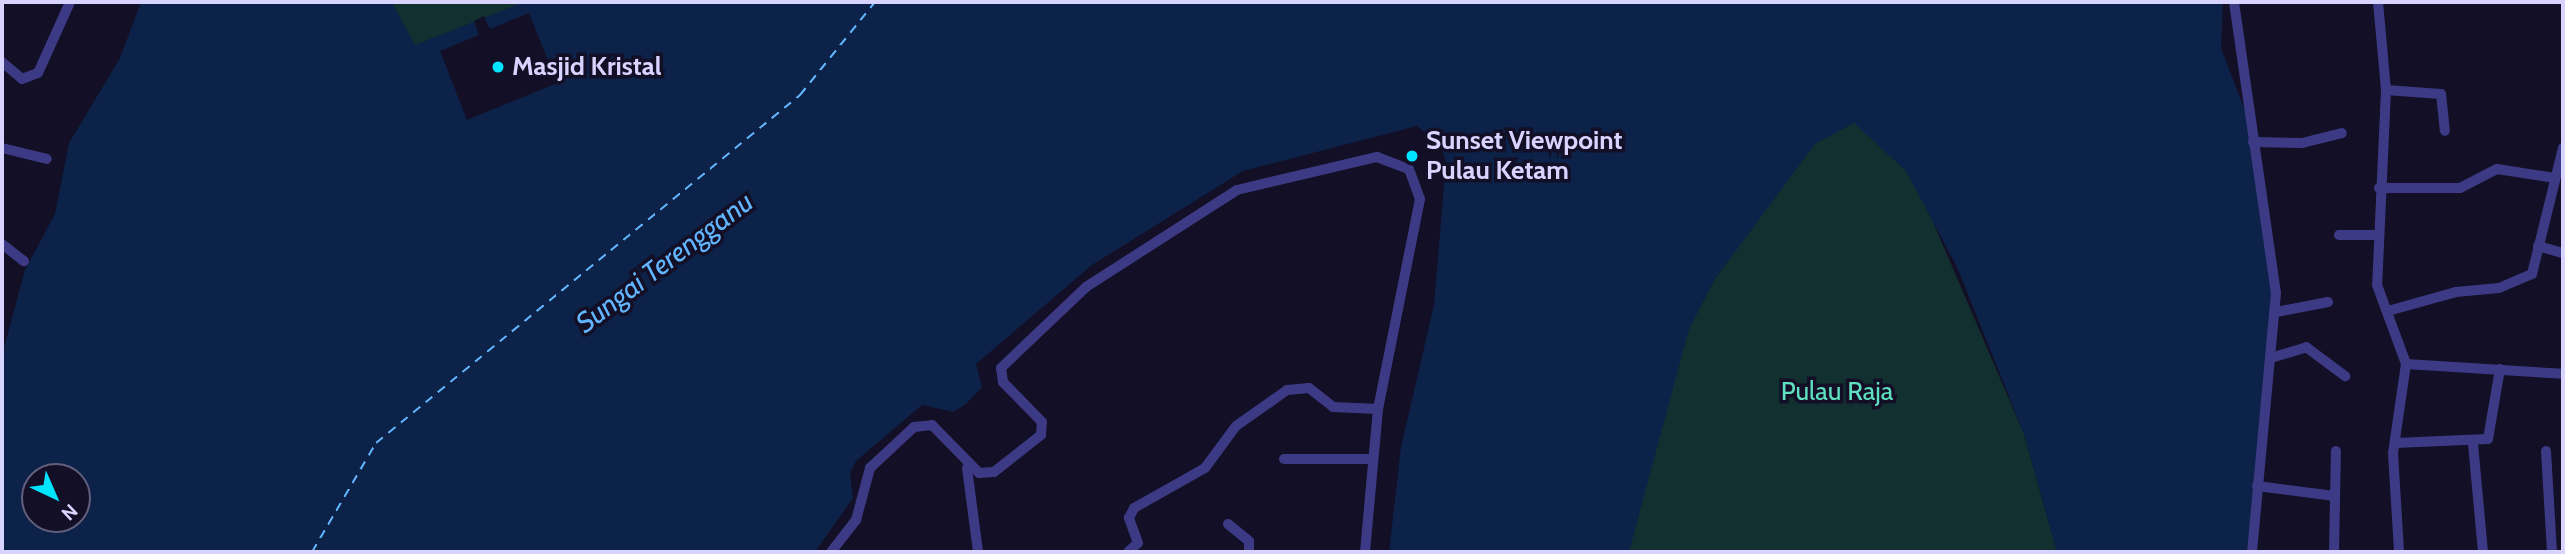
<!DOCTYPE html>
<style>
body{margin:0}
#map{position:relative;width:2565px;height:554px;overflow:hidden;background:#130f26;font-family:Cabin,sans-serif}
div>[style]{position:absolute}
.green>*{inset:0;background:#12302f}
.water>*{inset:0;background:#0c2248}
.pier>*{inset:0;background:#130f26}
.ferry>*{height:2px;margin-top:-1px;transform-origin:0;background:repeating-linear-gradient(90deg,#62b6ff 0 9px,transparent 0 16px)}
.minor>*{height:10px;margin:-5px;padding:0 5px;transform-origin:5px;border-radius:5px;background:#3d3a85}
.dots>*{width:19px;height:19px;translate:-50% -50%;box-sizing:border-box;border:4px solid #130f26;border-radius:50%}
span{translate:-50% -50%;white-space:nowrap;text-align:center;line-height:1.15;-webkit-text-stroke:7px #130f26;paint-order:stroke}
.poi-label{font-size:26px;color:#d9d4ff;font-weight:700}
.left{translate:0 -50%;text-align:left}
.park-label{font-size:26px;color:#5fe0c0}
.water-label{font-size:28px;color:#62b6ff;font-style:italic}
.frame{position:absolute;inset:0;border:4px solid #d9d4ff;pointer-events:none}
.north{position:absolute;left:21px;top:463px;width:70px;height:70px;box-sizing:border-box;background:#130f26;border:2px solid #625e7d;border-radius:50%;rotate:136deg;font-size:19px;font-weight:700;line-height:28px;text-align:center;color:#d9d4ff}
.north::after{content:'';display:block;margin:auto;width:24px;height:32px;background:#00e5ff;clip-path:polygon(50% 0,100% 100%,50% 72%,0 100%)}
</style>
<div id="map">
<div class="green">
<div style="clip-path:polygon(392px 2px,541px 2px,571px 89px,410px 44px)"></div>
<div style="clip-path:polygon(1770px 17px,1906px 171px,1924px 201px,2024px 434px,2057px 552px,1467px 552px)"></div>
</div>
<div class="water">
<div style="clip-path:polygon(evenodd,141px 2px,392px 2px,415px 45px,524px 2px,2223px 2px,2221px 48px,2247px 116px,2273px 290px,2247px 552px,2057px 552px,2024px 434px,1957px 267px,1906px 171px,1854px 123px,1815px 144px,1715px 279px,1689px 329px,1629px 552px,1389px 552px,1401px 447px,1434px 305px,1446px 162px,1440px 144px,1417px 126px,1243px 171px,1092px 265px,976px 364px,982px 387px,966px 404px,953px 412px,922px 405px,856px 461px,850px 473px,853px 498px,815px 552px,2px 552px,2px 355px,25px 270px,55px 214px,69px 143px,120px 58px,141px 2px,35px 477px,77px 477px,77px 519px,35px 519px,35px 477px)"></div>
</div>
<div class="pier">
<div style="clip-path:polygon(529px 13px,557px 83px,467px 120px,440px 51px,479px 35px,474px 21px,484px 16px,490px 29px)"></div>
</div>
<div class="ferry">
<div style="left:312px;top:552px;width:126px;rotate:-59.6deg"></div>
<div style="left:376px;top:443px;width:549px;rotate:-39.38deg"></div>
<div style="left:800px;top:95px;width:119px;rotate:-51.1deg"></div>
</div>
<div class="minor">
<div style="left:2234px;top:2px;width:294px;rotate:81.8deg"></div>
<div style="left:2276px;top:293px;width:260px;rotate:95.3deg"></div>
<div style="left:2378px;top:2px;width:88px;rotate:84.8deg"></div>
<div style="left:2386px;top:90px;width:195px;rotate:92.6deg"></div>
<div style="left:2377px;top:285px;width:84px;rotate:69.8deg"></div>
<div style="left:2406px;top:364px;width:90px;rotate:98.3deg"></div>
<div style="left:2393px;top:453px;width:99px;rotate:86.5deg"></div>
<div style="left:2px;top:62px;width:26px;rotate:40deg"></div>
<div style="left:22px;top:79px;width:17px;rotate:-21deg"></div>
<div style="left:38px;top:73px;width:78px;rotate:-65.7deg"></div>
<div style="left:2386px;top:90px;width:55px;rotate:4.2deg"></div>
<div style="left:2441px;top:94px;width:37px;rotate:84deg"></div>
<div style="left:2253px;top:142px;width:49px;rotate:1.2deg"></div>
<div style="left:2302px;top:143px;width:41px;rotate:-14deg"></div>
<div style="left:2px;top:148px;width:46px;rotate:13.7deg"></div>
<div style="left:2379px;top:188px;width:81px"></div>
<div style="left:2460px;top:188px;width:42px;rotate:-27.2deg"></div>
<div style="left:2497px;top:169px;width:59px;rotate:8.8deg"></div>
<div style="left:2339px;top:235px;width:37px"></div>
<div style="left:2px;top:244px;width:28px;rotate:38deg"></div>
<div style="left:2538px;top:246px;width:26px;rotate:16deg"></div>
<div style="left:2388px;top:311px;width:71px;rotate:-15.6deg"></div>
<div style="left:2456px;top:292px;width:43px;rotate:-5.3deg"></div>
<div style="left:2499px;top:288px;width:36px;rotate:-23deg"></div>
<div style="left:2532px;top:274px;width:130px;rotate:-76.2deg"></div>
<div style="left:2276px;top:312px;width:53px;rotate:-10.9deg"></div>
<div style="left:2271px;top:358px;width:37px;rotate:-17deg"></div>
<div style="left:2306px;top:347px;width:49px;rotate:36.6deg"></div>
<div style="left:2406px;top:364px;width:157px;rotate:3.6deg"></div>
<div style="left:2395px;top:443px;width:93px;rotate:-2.5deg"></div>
<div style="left:2488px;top:439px;width:71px;rotate:-80.3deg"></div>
<div style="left:2473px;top:444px;width:108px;rotate:84.7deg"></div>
<div style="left:2546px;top:451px;width:101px;rotate:86.6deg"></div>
<div style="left:1284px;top:459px;width:89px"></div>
<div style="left:967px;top:468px;width:85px;rotate:82.5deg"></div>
<div style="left:2257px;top:486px;width:78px;rotate:7.4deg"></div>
<div style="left:1228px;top:524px;width:27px;rotate:39deg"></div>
<div style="left:1249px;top:541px;width:11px;rotate:90deg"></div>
<div style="left:831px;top:552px;width:41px;rotate:-52deg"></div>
<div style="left:856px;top:520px;width:54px;rotate:-74.9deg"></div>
<div style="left:870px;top:468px;width:60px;rotate:-43deg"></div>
<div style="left:914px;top:427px;width:18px;rotate:-6deg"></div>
<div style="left:932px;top:425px;width:67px;rotate:45.6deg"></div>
<div style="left:979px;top:473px;width:15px;rotate:-4deg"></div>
<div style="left:994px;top:472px;width:60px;rotate:-38.2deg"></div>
<div style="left:1041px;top:435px;width:13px;rotate:-86deg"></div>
<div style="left:1042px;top:422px;width:56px;rotate:-134.3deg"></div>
<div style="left:1003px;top:382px;width:14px;rotate:-98deg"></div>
<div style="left:1001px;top:368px;width:117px;rotate:-43.6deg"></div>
<div style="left:1086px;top:287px;width:179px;rotate:-32.7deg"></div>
<div style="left:1237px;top:190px;width:144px;rotate:-13.3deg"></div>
<div style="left:1377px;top:157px;width:34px;rotate:21deg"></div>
<div style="left:1409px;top:169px;width:32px;rotate:70deg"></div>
<div style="left:1420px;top:199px;width:214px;rotate:101.3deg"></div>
<div style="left:1378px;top:409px;width:144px;rotate:95.2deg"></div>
<div style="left:1128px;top:552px;width:13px;rotate:-42deg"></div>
<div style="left:1138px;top:543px;width:27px;rotate:-110deg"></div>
<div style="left:1129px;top:518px;width:11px;rotate:-63deg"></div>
<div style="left:1134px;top:508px;width:81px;rotate:-29.4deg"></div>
<div style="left:1205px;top:468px;width:52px;rotate:-53.6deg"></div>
<div style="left:1236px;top:426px;width:62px;rotate:-35.2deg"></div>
<div style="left:1287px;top:390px;width:22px;rotate:-5deg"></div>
<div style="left:1309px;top:388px;width:31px;rotate:38deg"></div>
<div style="left:1333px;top:407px;width:45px;rotate:2.5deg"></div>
<div style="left:2334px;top:552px;width:101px;rotate:-88.9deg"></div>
</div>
<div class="dots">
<div style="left:498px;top:67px;background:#00e5ff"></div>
<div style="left:1412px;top:156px;background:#00e5ff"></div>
</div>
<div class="poi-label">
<span class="left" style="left:512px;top:67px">Masjid Kristal</span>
<span class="left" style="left:1426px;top:156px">Sunset Viewpoint<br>Pulau Ketam</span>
</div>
<div class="park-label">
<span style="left:1837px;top:392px">Pulau Raja</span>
</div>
<div class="water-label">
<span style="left:664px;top:262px;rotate:-37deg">Sungai Terengganu</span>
</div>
<div class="frame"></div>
<div class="north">N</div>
</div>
